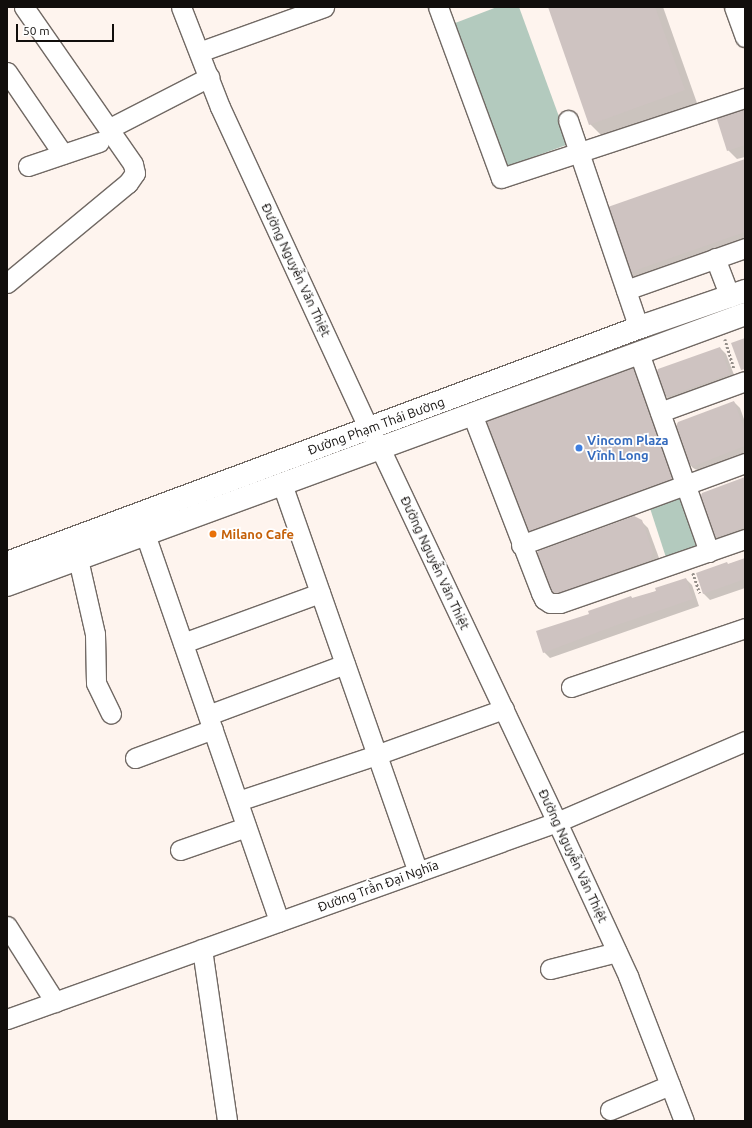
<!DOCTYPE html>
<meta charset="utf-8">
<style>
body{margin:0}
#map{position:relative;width:752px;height:1128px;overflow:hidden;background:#fef4ee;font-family:Ubuntu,sans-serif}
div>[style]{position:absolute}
.green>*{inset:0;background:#b3cabe;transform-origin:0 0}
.shadow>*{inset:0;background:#0003}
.building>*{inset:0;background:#cec3c1;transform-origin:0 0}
.path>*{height:2.5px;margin-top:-1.25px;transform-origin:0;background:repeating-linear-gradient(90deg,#958f8a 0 2px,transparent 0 4px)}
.roads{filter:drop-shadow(1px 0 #716964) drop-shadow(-1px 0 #716964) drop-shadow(0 1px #716964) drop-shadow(0 -1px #716964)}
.minor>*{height:19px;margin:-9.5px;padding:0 9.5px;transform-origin:9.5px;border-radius:9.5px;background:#fff}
.major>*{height:22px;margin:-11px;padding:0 11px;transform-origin:11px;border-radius:11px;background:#fff}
.dots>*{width:11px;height:11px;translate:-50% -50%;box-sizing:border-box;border:2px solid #fff;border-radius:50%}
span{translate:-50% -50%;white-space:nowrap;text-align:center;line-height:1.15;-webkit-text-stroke:3.5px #fff;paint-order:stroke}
.street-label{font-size:13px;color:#110e0c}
.shop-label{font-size:13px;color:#366cbe;font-weight:700}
.left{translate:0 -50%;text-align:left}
.food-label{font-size:13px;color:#c56008;font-weight:700}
.frame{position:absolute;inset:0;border:8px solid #110e0c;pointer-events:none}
.scale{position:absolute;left:16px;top:24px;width:98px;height:18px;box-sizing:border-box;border:2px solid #110e0c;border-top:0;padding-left:5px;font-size:12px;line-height:14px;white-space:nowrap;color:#110e0c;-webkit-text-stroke:3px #fff;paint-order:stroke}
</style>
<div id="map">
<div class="green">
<div style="clip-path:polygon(497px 7px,519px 7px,569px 144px,503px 168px,450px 25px)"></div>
<div style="left:680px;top:497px;width:59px;height:32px;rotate:72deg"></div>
</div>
<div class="shadow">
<div style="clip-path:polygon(549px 7px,663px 7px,697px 103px,603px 137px,590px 124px)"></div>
<div style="clip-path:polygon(745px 105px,745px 157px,737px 159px,728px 150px)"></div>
<div style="clip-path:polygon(745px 160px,745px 249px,642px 285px,629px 273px)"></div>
<div style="clip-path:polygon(720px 348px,726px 354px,736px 380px,669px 399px,662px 393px)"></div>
<div style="clip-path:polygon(734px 402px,740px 408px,745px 422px,745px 455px,701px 472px,693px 468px,687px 461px)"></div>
<div style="clip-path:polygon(745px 478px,745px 535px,717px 539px,711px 532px)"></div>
<div style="clip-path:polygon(641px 521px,648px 528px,659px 558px,656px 566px,554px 597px)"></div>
<div style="clip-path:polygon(745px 559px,745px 588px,710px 600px,704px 594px,697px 574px)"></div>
<div style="clip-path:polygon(686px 579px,692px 585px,699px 606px,550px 658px,544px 652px,591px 614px,631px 597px,633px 599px,657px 591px)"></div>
</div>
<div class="building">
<div style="clip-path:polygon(548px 7px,655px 7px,685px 90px,589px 125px)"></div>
<div style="clip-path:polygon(745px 104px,745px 145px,727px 151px,715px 113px)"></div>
<div style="clip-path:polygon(745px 159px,745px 232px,628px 273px,605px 208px)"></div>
<div style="clip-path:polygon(745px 338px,745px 369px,741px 370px,731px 343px)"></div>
<div style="clip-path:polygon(720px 347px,730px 374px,669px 396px,661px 393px,655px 376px,658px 369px)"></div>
<div style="left:633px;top:361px;width:127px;height:160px;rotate:70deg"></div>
<div style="clip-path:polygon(734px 401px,745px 431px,745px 446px,694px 466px,686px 462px,674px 430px,678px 422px)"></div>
<div style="clip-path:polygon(745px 477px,745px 527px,718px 537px,710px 533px,699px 501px,702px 493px)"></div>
<div style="clip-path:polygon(634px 516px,642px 520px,653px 552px,650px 560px,555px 595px,547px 591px,535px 559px,538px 551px)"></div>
<div style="clip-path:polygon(745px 558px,745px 579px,703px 594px,696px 573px,727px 562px,728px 564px)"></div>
<div style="clip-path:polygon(686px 578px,693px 599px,617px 625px,543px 653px,536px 631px,589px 614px,588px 611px,620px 600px,631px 596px,632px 598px,656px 591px,655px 588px)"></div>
</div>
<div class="path">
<div style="left:725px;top:339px;width:31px;rotate:73deg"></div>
<div style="left:693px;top:573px;width:21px;rotate:71deg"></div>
</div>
<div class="roads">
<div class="minor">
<div style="left:181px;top:7px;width:107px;rotate:68.7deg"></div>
<div style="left:220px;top:107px;width:355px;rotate:65.2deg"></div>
<div style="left:369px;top:429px;width:22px;rotate:60deg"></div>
<div style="left:380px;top:448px;width:414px;rotate:64.7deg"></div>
<div style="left:557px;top:822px;width:170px;rotate:65.2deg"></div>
<div style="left:628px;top:976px;width:155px;rotate:68.9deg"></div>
<div style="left:438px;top:7px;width:182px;rotate:69.8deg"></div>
<div style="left:501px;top:178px;width:257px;rotate:-18.2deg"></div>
<div style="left:734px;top:7px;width:32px;rotate:70deg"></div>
<div style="left:199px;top:52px;width:133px;rotate:-19.8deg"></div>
<div style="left:7px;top:72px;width:99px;rotate:55.7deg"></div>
<div style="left:568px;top:120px;width:220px;rotate:71.2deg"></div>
<div style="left:108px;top:129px;width:114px;rotate:-27.2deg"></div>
<div style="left:28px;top:166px;width:75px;rotate:-18.7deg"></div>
<div style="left:715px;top:258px;width:42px;rotate:69deg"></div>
<div style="left:7px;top:283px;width:157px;rotate:-39.6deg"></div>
<div style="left:128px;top:183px;width:12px;rotate:-55deg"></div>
<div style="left:135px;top:173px;width:9px;rotate:-103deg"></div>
<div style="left:133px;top:164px;width:191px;rotate:-124.8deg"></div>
<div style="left:626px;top:290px;width:126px;rotate:-19.4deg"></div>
<div style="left:639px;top:353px;width:211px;rotate:70.6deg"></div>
<div style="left:660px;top:412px;width:90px;rotate:-20deg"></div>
<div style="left:472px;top:414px;width:192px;rotate:68.9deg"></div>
<div style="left:541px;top:593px;width:7px;rotate:63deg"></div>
<div style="left:544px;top:599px;width:7px;rotate:34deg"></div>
<div style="left:550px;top:603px;width:10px"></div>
<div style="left:560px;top:603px;width:196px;rotate:-19.1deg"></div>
<div style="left:282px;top:484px;width:411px;rotate:70.7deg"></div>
<div style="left:145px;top:534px;width:410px;rotate:70.9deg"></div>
<div style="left:521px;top:545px;width:239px;rotate:-20.1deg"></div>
<div style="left:78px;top:559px;width:77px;rotate:77.2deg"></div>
<div style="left:95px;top:634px;width:49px;rotate:88.8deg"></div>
<div style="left:96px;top:683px;width:34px;rotate:64deg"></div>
<div style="left:183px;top:643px;width:146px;rotate:-20.1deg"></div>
<div style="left:571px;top:687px;width:184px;rotate:-18.7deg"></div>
<div style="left:208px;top:715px;width:146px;rotate:-20.4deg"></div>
<div style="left:135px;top:758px;width:83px;rotate:-20.4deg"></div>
<div style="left:238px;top:801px;width:145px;rotate:-18.4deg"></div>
<div style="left:376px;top:755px;width:136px;rotate:-19.8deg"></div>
<div style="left:180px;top:850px;width:70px;rotate:-19.2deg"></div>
<div style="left:7px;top:926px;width:90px;rotate:57.7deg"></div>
<div style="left:202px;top:949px;width:174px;rotate:81.7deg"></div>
<div style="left:550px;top:969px;width:69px;rotate:-14.2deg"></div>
<div style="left:7px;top:1019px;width:584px;rotate:-19.71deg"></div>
<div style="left:557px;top:822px;width:205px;rotate:-23.3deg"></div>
<div style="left:610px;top:1110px;width:65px;rotate:-22.6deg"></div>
</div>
<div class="major">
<div style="left:7px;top:563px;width:682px;rotate:-20.43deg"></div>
<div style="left:646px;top:325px;width:105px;rotate:-19deg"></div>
<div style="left:7px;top:585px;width:786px;rotate:-20.16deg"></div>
</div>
</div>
<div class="dots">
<div style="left:579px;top:448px;background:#3f7fe0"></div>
<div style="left:213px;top:534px;background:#e8710a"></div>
</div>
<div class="street-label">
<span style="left:296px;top:270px;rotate:65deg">Đường Nguyễn Văn Thiệt</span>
<span style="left:376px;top:426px;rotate:-20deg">Đường Phạm Thái Bường</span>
<span style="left:435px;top:563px;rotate:65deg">Đường Nguyễn Văn Thiệt</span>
<span style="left:573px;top:856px;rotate:65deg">Đường Nguyễn Văn Thiệt</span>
<span style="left:378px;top:886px;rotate:-20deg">Đường Trần Đại Nghĩa</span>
</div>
<div class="shop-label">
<span class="left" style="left:587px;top:448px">Vincom Plaza<br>Vĩnh Long</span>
</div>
<div class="food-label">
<span class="left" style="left:221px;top:534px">Milano Cafe</span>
</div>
<div class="frame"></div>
<div class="scale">50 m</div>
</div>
